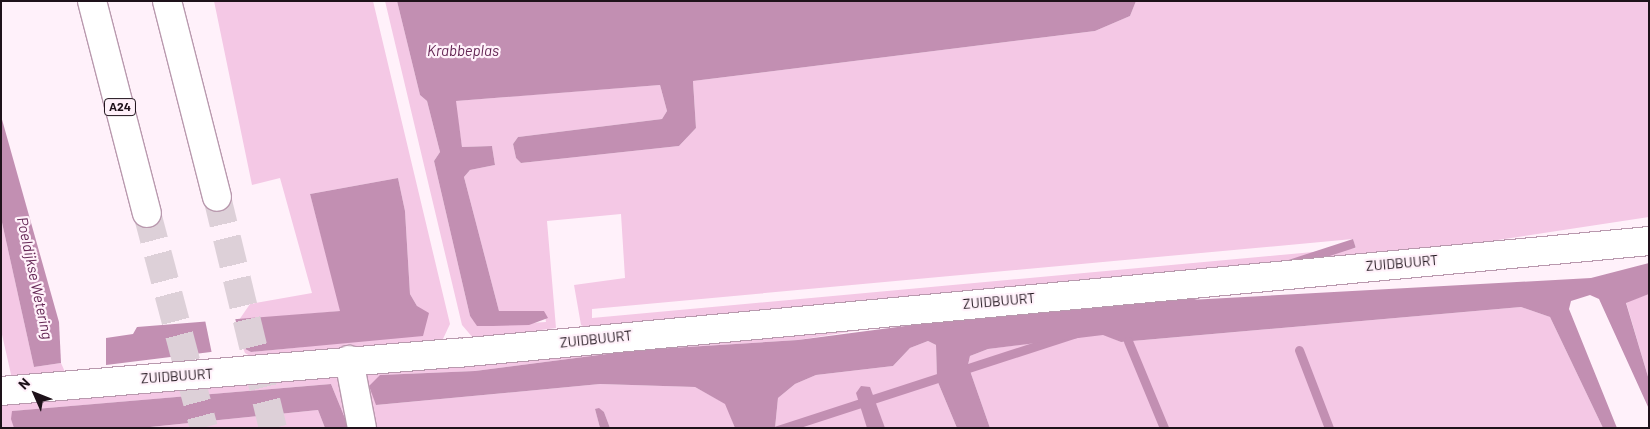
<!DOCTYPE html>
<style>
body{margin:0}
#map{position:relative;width:1650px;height:429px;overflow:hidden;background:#fff1fa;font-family:Barlow,sans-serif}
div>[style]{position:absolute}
.green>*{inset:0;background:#f4c8e5}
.water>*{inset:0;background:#c28fb2;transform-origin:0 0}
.pier>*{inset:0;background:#fff1fa}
.stream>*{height:9px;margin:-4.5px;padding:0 4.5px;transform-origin:4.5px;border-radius:4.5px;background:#c28fb2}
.highway-tunnel>*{height:28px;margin-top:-14px;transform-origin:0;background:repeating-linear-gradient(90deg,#ddd0d8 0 28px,transparent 0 42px)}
.roads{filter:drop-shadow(1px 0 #b999ae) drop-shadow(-1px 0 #b999ae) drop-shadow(0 1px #b999ae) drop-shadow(0 -1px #b999ae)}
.street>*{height:28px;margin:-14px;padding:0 14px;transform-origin:14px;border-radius:14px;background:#fff}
.highway>*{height:28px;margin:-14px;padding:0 14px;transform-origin:14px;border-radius:14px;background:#fff}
span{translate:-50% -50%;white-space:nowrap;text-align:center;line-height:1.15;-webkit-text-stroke:4.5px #fff1fa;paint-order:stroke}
.shield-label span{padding:1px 4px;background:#fff1fa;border:1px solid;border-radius:4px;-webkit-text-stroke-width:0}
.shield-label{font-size:12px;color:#1e121a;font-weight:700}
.street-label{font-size:14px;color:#1e121a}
.water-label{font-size:15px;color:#652755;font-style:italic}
.frame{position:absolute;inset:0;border:2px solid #1e121a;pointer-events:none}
.north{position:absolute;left:10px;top:369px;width:50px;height:50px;-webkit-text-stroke:4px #fff1fa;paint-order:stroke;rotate:314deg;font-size:14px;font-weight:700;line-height:20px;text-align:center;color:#1e121a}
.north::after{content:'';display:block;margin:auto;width:18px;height:22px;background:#1e121a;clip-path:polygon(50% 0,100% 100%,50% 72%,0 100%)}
</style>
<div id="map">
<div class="green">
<div style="clip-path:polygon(214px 1px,373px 1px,450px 324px,442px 341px,254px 358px,245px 353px,243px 348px,251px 352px,303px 347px,417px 306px,410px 294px,405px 211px,398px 178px,310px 194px,341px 311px,239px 320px,250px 304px,312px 293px,280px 178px,252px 185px)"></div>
<div style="clip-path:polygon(evenodd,385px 1px,397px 1px,420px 95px,427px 101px,440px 152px,434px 161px,470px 316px,478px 326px,546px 322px,544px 311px,499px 311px,464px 177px,470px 170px,495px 165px,492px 146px,462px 147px,455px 101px,660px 85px,667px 111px,662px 119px,518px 137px,513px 144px,516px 158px,521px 163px,679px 146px,696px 128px,693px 81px,1095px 31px,1130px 16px,1136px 1px,1649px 1px,1649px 217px,1405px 254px,589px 329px,581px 325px,574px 285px,625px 278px,621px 214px,547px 221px,556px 328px,474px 339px,462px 325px,385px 1px,1353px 239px,1356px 248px,592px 318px,592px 309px,1353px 239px)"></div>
<div style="clip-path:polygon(1px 218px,34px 367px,61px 363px,65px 372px,12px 379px,1px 330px)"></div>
<div style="clip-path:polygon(1649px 294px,1649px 380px,1626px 302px)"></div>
<div style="clip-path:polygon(1521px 307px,1550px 317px,1603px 428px,990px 428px,968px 365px,970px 356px,988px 349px,1103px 334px,1121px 342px)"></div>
<div style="clip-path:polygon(879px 320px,880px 327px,798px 340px,638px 350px,475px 371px,380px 375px,376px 405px,600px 384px,695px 387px,726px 404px,735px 428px,610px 428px,604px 412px,595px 409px,600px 428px,369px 428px,361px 379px,368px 371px)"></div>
<div style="clip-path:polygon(928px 341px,936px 345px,937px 380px,957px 428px,775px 428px,778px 398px,795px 384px,816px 375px,893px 366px,910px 348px)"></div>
<div style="clip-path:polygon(333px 375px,342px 383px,349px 428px,331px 384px,13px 411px,14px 428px,1px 428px,1px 401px)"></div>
<div style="clip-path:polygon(318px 410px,325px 428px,140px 428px)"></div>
</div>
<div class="water">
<div style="clip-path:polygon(397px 1px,1136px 1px,1130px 16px,1095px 31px,693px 81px,696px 128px,679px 146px,521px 163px,516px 158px,513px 144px,518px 137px,662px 119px,667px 111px,660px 85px,456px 101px,462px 147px,492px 146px,495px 165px,470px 170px,464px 177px,499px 311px,544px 311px,548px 318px,529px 325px,493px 326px,477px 326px,470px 316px,434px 161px,440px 152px,427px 101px,420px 95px)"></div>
<div style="clip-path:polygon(1px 116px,59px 322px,61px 363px,34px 367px,1px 218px)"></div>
<div style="clip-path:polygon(398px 178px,405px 211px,410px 294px,417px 306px,429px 313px,423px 336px,251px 352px,243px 348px,106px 365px,106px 338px,133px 334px,137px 327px,340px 311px,310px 194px)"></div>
<div style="left:1353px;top:239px;width:9px;height:764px;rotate:72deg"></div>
<div style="clip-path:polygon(1649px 263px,1649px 294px,1626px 303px,1649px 380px,1649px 409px,1599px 299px,1590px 295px,1571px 301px,1569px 309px,1617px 428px,1603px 428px,1550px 317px,1521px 307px,1121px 342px,1103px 335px,988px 349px,970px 356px,968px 365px,990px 428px,957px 428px,937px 380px,936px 345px,928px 341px,910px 348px,893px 366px,816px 375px,795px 384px,778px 398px,775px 428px,735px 428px,725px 404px,695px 387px,600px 384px,376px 405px,369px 386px,380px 375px,475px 371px,638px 350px,798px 340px,1043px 308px,1591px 278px)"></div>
<div style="clip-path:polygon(331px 384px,349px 428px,325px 428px,318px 410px,140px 428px,14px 428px,11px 419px,12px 411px)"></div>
<div style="clip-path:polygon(861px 386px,870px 387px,885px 428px,867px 428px,856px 393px)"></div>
<div style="clip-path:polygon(599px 408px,604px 412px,610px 428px,600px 428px,595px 409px)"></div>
</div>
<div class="pier">
<div style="clip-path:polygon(235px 318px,243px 350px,212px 354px,205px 320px)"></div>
</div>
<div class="stream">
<div style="left:1128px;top:341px;width:94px;rotate:67.5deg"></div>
<div style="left:1299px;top:350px;width:84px;rotate:69deg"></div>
</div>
<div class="highway-tunnel">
<div style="left:217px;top:197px;width:238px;rotate:76.4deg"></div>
<div style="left:147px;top:213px;width:222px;rotate:75.2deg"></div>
</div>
<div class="roads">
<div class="street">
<div style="left:349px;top:360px;width:69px;rotate:79.2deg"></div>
<div style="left:1px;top:391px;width:459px;rotate:-4.8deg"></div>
<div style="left:458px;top:353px;width:1196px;rotate:-5.37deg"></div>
</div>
<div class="highway">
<div style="left:92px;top:1px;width:219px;rotate:75.5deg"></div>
<div style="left:167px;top:1px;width:202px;rotate:75.7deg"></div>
</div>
</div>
<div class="shield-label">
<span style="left:120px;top:107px">A24</span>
</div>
<div class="street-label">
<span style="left:1402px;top:263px;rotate:-5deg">ZUIDBUURT</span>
<span style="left:999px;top:301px;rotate:-5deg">ZUIDBUURT</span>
<span style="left:596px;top:339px;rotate:-6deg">ZUIDBUURT</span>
<span style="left:177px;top:376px;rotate:-4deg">ZUIDBUURT</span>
</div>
<div class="water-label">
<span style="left:463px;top:51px">Krabbeplas</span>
<span style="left:35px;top:278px;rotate:78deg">Poeldijkse Wetering</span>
</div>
<div class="frame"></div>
<div class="north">N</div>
</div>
